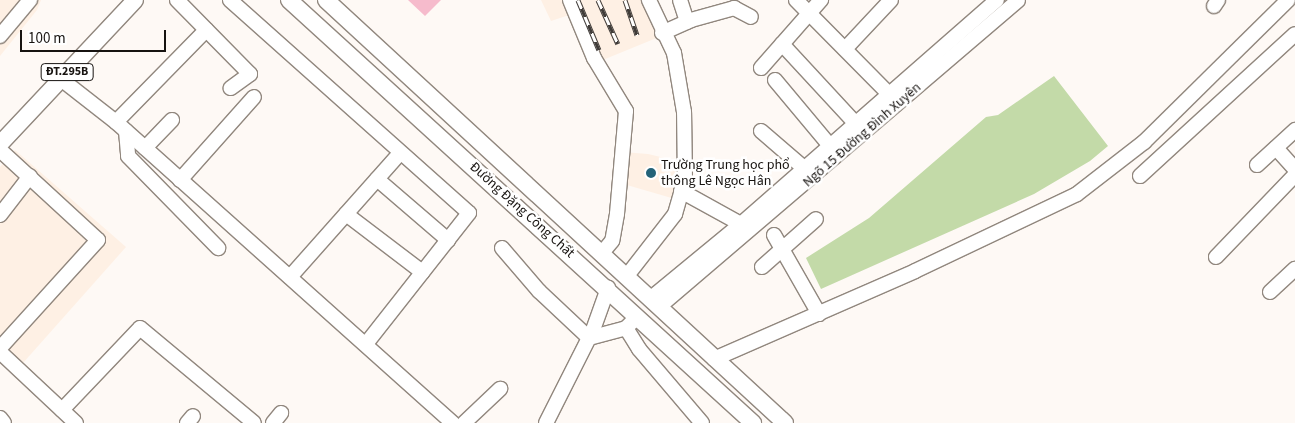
<!DOCTYPE html>
<meta charset="utf-8">
<style>
body{margin:0}
#map{position:relative;width:1295px;height:423px;overflow:hidden;background:#fef9f5;font-family:"Source Sans 3",sans-serif}
div>[style]{position:absolute}
.built>*{inset:0;background:#fef0e4}
.green>*{inset:0;background:#f6bbcc}
.water>*{inset:0;background:#c3daa8}
.roads{filter:drop-shadow(1px 0 #91877e) drop-shadow(-1px 0 #91877e) drop-shadow(0 1px #91877e) drop-shadow(0 -1px #91877e)}
.minor>*{height:14px;margin:-7px;padding:0 7px;transform-origin:7px;border-radius:7px;background:#fff}
.major>*{height:16px;margin:-8px;padding:0 8px;transform-origin:8px;border-radius:8px;background:#fff}
.rail>*{height:5px;margin-top:-2.5px;transform-origin:0;background:repeating-linear-gradient(90deg,#fff 0 9px,#403c39 0 18px);box-sizing:border-box;border-block:1px solid #403c39}
.dots>*{width:14px;height:14px;translate:-50% -50%;box-sizing:border-box;border:2px solid #fff;border-radius:50%}
span{translate:-50% -50%;white-space:nowrap;text-align:center;line-height:1.15;-webkit-text-stroke:5px #fff;paint-order:stroke}
.shield-label span{padding:1px 4px;background:#fff;border:1px solid;border-radius:4px;-webkit-text-stroke-width:0}
.shield-label{font-size:12px;color:#171310;font-weight:700}
.street-label{font-size:14px;color:#171310}
.poi-label{font-size:14px;color:#171310}
.left{translate:0 -50%;text-align:left}
.scale{position:absolute;left:20px;top:30px;width:146px;height:22px;box-sizing:border-box;border:2px solid #171310;border-top:0;padding-left:6px;font-size:15px;line-height:18px;white-space:nowrap;color:#171310;-webkit-text-stroke:4px #fff;paint-order:stroke}
</style>
<div id="map">
<div class="built">
<div style="clip-path:polygon(0 0,22px 0,0 26px)"></div>
<div style="clip-path:polygon(34px 0,41px 0,37px 10px,0 56px,0 44px)"></div>
<div style="clip-path:polygon(541px 0,644px 0,659px 37px,593px 64px,572px 14px,551px 21px)"></div>
<div style="clip-path:polygon(15px 150px,126px 247px,23px 363px,0 344px,0 167px)"></div>
<div style="clip-path:polygon(623px 152px,648px 154px,682px 162px,675px 199px,620px 183px)"></div>
</div>
<div class="green">
<div style="clip-path:polygon(408px 0,441px 0,425px 16px)"></div>
</div>
<div class="water">
<div style="clip-path:polygon(1054px 76px,1108px 146px,1090px 161px,1034px 194px,821px 289px,806px 258px,869px 218px,986px 117px,998px 115px)"></div>
</div>
<div class="roads">
<div class="minor">
<div style="left:177px;top:0;width:104px;rotate:45.4deg"></div>
<div style="left:250px;top:74px;width:24px;rotate:144deg"></div>
<div style="left:230px;top:0;width:320px;rotate:41.7deg"></div>
<div style="left:469px;top:213px;width:167px;rotate:128.2deg"></div>
<div style="left:570px;top:0;width:63px;rotate:67.5deg"></div>
<div style="left:594px;top:58px;width:62px;rotate:58.9deg"></div>
<div style="left:626px;top:111px;width:103px;rotate:95deg"></div>
<div style="left:617px;top:214px;width:27px;rotate:100deg"></div>
<div style="left:612px;top:241px;width:17px;rotate:130deg"></div>
<div style="left:680px;top:0;width:23px;rotate:72deg"></div>
<div style="left:796px;top:0;width:132px;rotate:45.3deg"></div>
<div style="left:1214px;top:6px;width:7px;rotate:-56deg"></div>
<div style="left:662px;top:33px;width:32px;rotate:-24deg"></div>
<div style="left:691px;top:20px;width:45px;rotate:-15.6deg"></div>
<div style="left:734px;top:8px;width:19px;rotate:28deg"></div>
<div style="left:0;top:36px;width:47px;rotate:-50.2deg"></div>
<div style="left:782px;top:44px;width:109px;rotate:47.2deg"></div>
<div style="left:845px;top:49px;width:67px;rotate:-46.8deg"></div>
<div style="left:761px;top:68px;width:91px;rotate:-48.6deg"></div>
<div style="left:61px;top:79px;width:70px;rotate:38deg"></div>
<div style="left:116px;top:122px;width:452px;rotate:41.8deg"></div>
<div style="left:775px;top:80px;width:87px;rotate:50.1deg"></div>
<div style="left:116px;top:122px;width:129px;rotate:-45.6deg"></div>
<div style="left:126px;top:131px;width:25px;rotate:85deg"></div>
<div style="left:128px;top:156px;width:129px;rotate:45.6deg"></div>
<div style="left:761px;top:131px;width:58px;rotate:40.8deg"></div>
<div style="left:145px;top:148px;width:39px;rotate:-46deg"></div>
<div style="left:1276px;top:148px;width:28px;rotate:48deg"></div>
<div style="left:0;top:150px;width:133px;rotate:42.6deg"></div>
<div style="left:98px;top:240px;width:146px;rotate:132.2deg"></div>
<div style="left:1257px;top:165px;width:52px;rotate:-42.6deg"></div>
<div style="left:1140px;top:176px;width:210px;rotate:-42.5deg"></div>
<div style="left:377px;top:179px;width:94px;rotate:40.7deg"></div>
<div style="left:180px;top:180px;width:111px;rotate:-48.3deg"></div>
<div style="left:681px;top:191px;width:68px;rotate:28.8deg"></div>
<div style="left:346px;top:214px;width:96px;rotate:37.3deg"></div>
<div style="left:0;top:215px;width:49px;rotate:-52.4deg"></div>
<div style="left:774px;top:235px;width:91px;rotate:60.3deg"></div>
<div style="left:502px;top:248px;width:57px;rotate:49.3deg"></div>
<div style="left:539px;top:291px;width:69px;rotate:43.2deg"></div>
<div style="left:589px;top:338px;width:38px;rotate:-15deg"></div>
<div style="left:1216px;top:257px;width:114px;rotate:-46.1deg"></div>
<div style="left:762px;top:267px;width:72px;rotate:-41.6deg"></div>
<div style="left:290px;top:277px;width:166px;rotate:-48.4deg"></div>
<div style="left:626px;top:277px;width:80px;rotate:-52.1deg"></div>
<div style="left:675px;top:214px;width:35px;rotate:-74deg"></div>
<div style="left:685px;top:180px;width:68px;rotate:-90.8deg"></div>
<div style="left:684px;top:112px;width:60px;rotate:-99.6deg"></div>
<div style="left:674px;top:53px;width:59px;rotate:-115.3deg"></div>
<div style="left:1270px;top:292px;width:34px;rotate:-43deg"></div>
<div style="left:650px;top:299px;width:118px;rotate:-39.5deg"></div>
<div style="left:741px;top:224px;width:340px;rotate:-41.2deg"></div>
<div style="left:659px;top:307px;width:472px;rotate:-40.5deg"></div>
<div style="left:632px;top:322px;width:8px;rotate:135deg"></div>
<div style="left:626px;top:328px;width:25px;rotate:58deg"></div>
<div style="left:639px;top:349px;width:97px;rotate:49.6deg"></div>
<div style="left:0;top:352px;width:104px;rotate:43.1deg"></div>
<div style="left:714px;top:359px;width:219px;rotate:-23.6deg"></div>
<div style="left:915px;top:271px;width:179px;rotate:-25.4deg"></div>
<div style="left:1077px;top:194px;width:85px;rotate:-37.8deg"></div>
<div style="left:1144px;top:142px;width:202px;rotate:-44.6deg"></div>
<div style="left:62px;top:410px;width:113px;rotate:-46.4deg"></div>
<div style="left:140px;top:328px;width:148px;rotate:39.8deg"></div>
<div style="left:0;top:418px;width:6px;rotate:51deg"></div>
<div style="left:187px;top:423px;width:9px;rotate:-49deg"></div>
<div style="left:273px;top:423px;width:13px;rotate:-51deg"></div>
<div style="left:464px;top:423px;width:50px;rotate:-43.4deg"></div>
<div style="left:546px;top:423px;width:104px;rotate:-63.2deg"></div>
<div style="left:593px;top:330px;width:45px;rotate:-70.3deg"></div>
</div>
<div class="major">
<div style="left:289px;top:0;width:628px;rotate:42.35deg"></div>
<div style="left:326px;top:0;width:624px;rotate:42.66deg"></div>
<div style="left:0;top:144px;width:197px;rotate:-46.8deg"></div>
</div>
</div>
<div class="rail">
<div style="left:578px;top:0;width:54px;rotate:67.2deg"></div>
<div style="left:598px;top:0;width:48px;rotate:65.6deg"></div>
<div style="left:625px;top:0;width:37px;rotate:71deg"></div>
</div>
<div class="dots">
<div style="left:651px;top:173px;background:#246379"></div>
</div>
<div class="shield-label">
<span style="left:67px;top:72px">ĐT.295B</span>
</div>
<div class="street-label">
<span style="left:862px;top:135px;rotate:-41deg">Ngõ 15 Đường Đình Xuyên</span>
<span style="left:522px;top:210px;rotate:42deg">Đường Đặng Công Chất</span>
</div>
<div class="poi-label">
<span class="left" style="left:661px;top:173px">Trường Trung học phổ<br>thông Lê Ngọc Hân</span>
</div>
<div class="scale">100 m</div>
</div>
